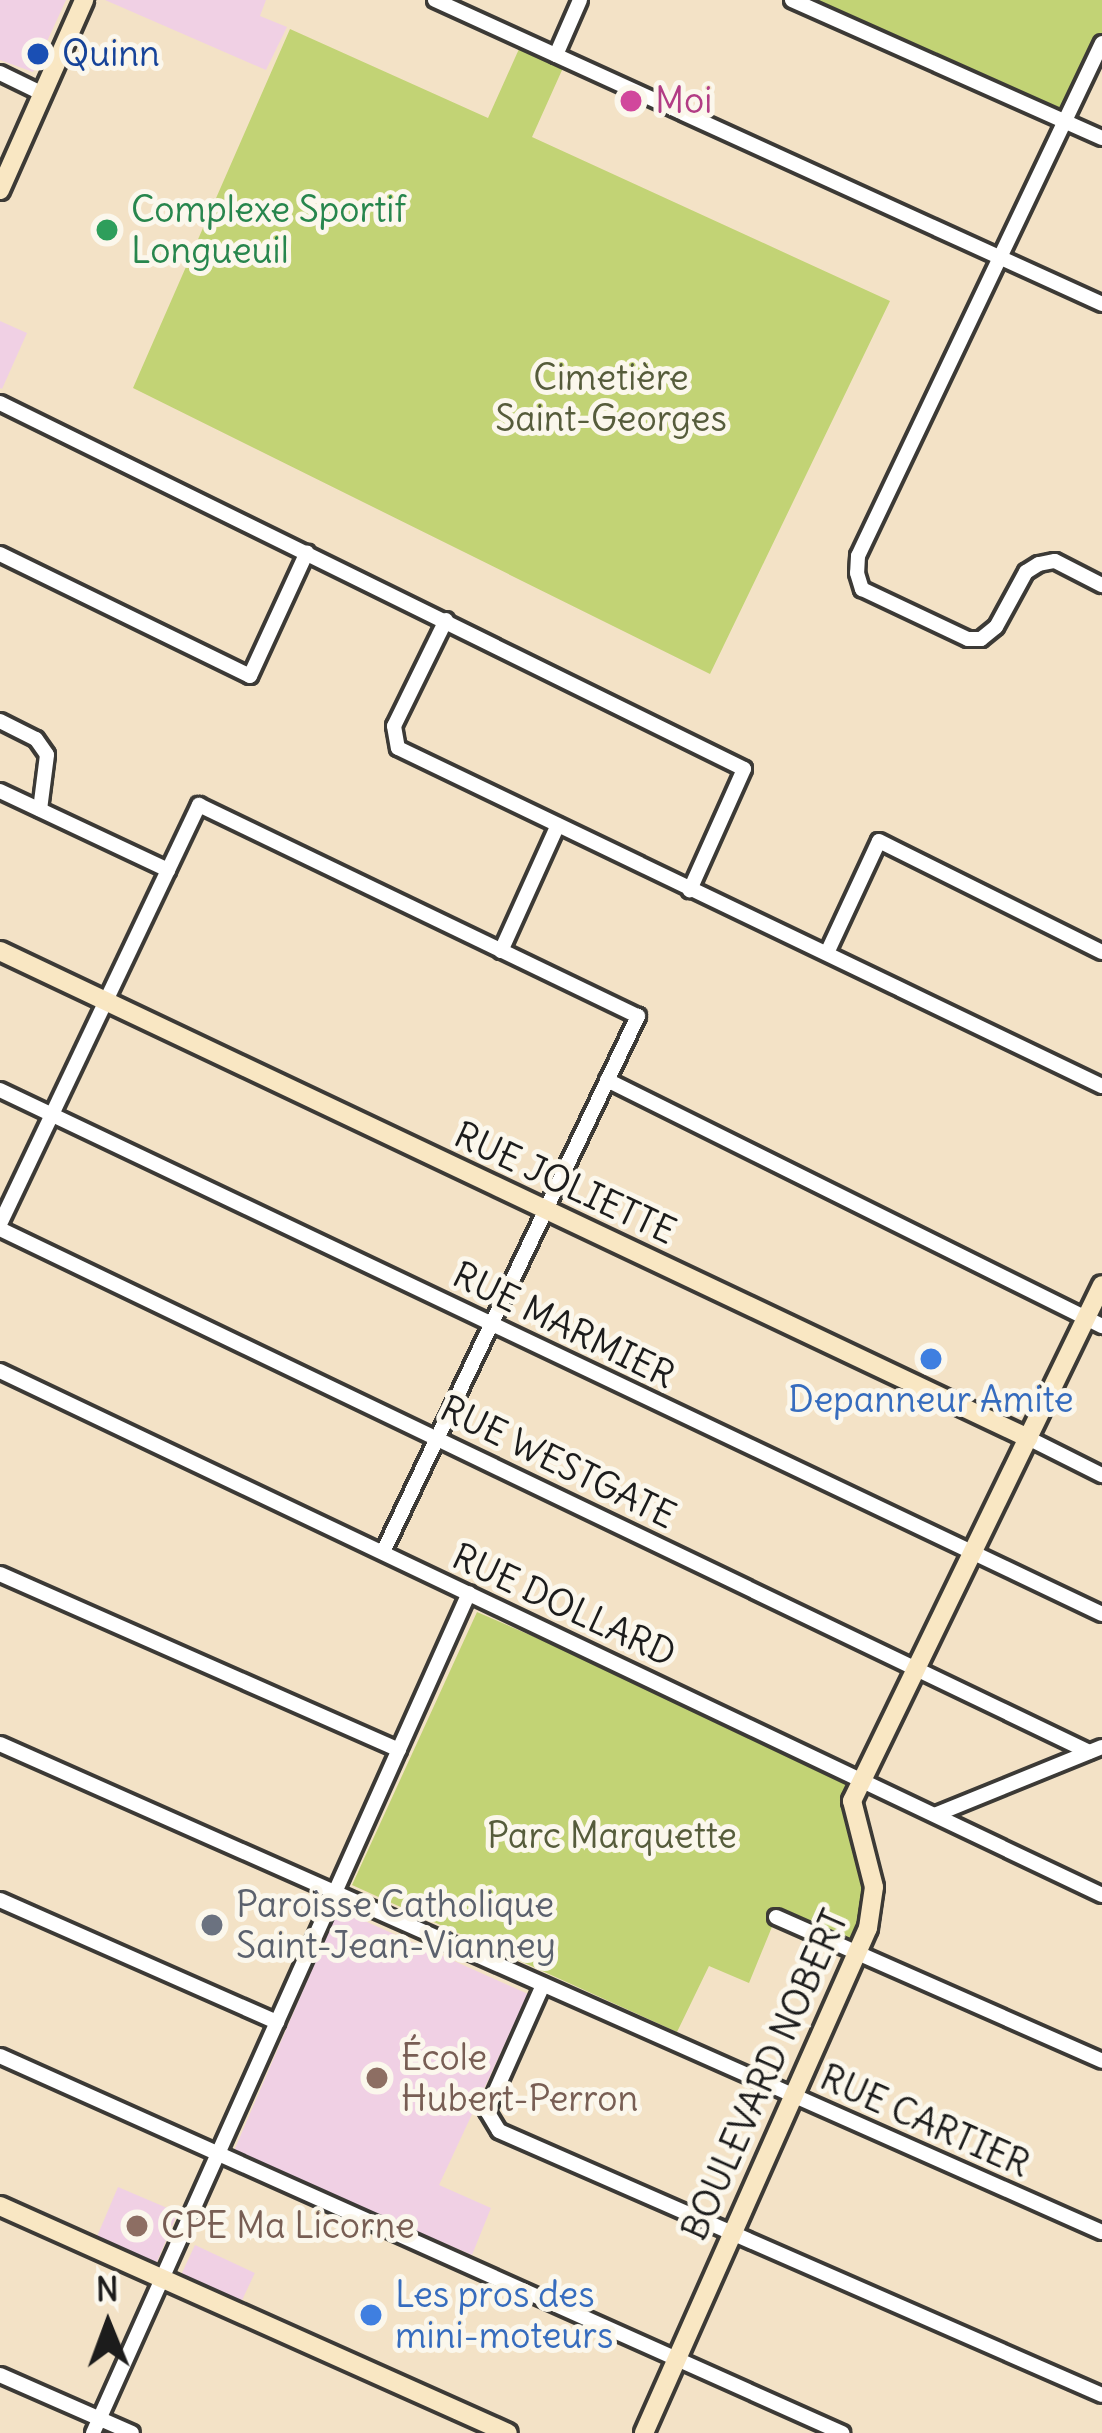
<!DOCTYPE html>
<meta charset="utf-8">
<style>
body{margin:0}
#map{position:relative;width:1102px;height:2433px;overflow:hidden;background:#f3e2c6;font-family:Delius,sans-serif}
div>[style]{position:absolute}
.built>*{inset:0;background:#f0d0e4;transform-origin:0 0}
.green>*{inset:0;background:#c2d375}
.roads{filter:drop-shadow(3px 0 #3c3a36) drop-shadow(-3px 0 #3c3a36) drop-shadow(0 3px #3c3a36) drop-shadow(0 -3px #3c3a36)}
.street>*{height:14px;margin:-7px;padding:0 7px;transform-origin:7px;border-radius:7px;background:#fff}
.secondary>*{height:18px;margin:-9px;padding:0 9px;transform-origin:9px;border-radius:9px;background:#f9e7c3}
.dots>*{width:33px;height:33px;translate:-50% -50%;box-sizing:border-box;border:6px solid #fbf7ec;border-radius:50%}
span{translate:-50% -50%;white-space:nowrap;text-align:center;line-height:1.15;-webkit-text-stroke:10px #fbf7ec;paint-order:stroke}
.transit-label{font-size:36px;color:#164399}
.left{translate:0 -50%;text-align:left}
.hotel-label{font-size:36px;color:#b23c85}
.leisure-label{font-size:36px;color:#27864d}
.park-label{font-size:36px;color:#565c3b}
.street-label{font-size:36px;color:#1c1c1c}
.shop-label{font-size:36px;color:#366cbe}
.worship-label{font-size:36px;color:#5b616d}
.education-label{font-size:36px;color:#785e54}
.north{position:absolute;left:48px;top:2265px;width:120px;height:120px;-webkit-text-stroke:9px #fbf7ec;paint-order:stroke;rotate:359deg;font-size:33px;font-weight:700;line-height:48px;text-align:center;color:#1c1c1c}
.north::after{content:'';display:block;margin:auto;width:42px;height:54px;background:#1c1c1c;clip-path:polygon(50% 0,100% 100%,50% 72%,0 100%)}
</style>
<div id="map">
<div class="built">
<div style="clip-path:polygon(0 0,66px 0,33px 72px,0 60px)"></div>
<div style="clip-path:polygon(105px 0,266px 0,260px 16px,287px 27px,266px 70px)"></div>
<div style="clip-path:polygon(0 321px,27px 333px,2px 389px,0 388px)"></div>
<div style="clip-path:polygon(338px 1909px,528px 1994px,439px 2185px,491px 2208px,472px 2255px,233px 2153px)"></div>
<div style="left:118px;top:2187px;width:65px;height:56px;rotate:23deg"></div>
<div style="left:195px;top:2245px;width:66px;height:35px;rotate:25deg"></div>
</div>
<div class="green">
<div style="clip-path:polygon(792px 0,1102px 0,1102px 43px,1066px 121px)"></div>
<div style="clip-path:polygon(290px 29px,488px 118px,523px 40px,567px 59px,532px 137px,890px 301px,710px 674px,133px 388px)"></div>
<div style="clip-path:polygon(477px 1612px,863px 1779px,849px 1807px,868px 1878px,857px 1954px,776px 1917px,749px 1983px,709px 1966px,677px 2032px,352px 1885px)"></div>
</div>
<div class="roads">
<div class="street">
<div style="left:435px;top:0;width:733px;rotate:24.5deg"></div>
<div style="left:792px;top:0;width:339px;rotate:24deg"></div>
<div style="left:1102px;top:43px;width:568px;rotate:115.44deg"></div>
<div style="left:858px;top:556px;width:17px;rotate:93deg"></div>
<div style="left:857px;top:573px;width:17px;rotate:73deg"></div>
<div style="left:862px;top:589px;width:117px;rotate:25.3deg"></div>
<div style="left:968px;top:639px;width:13px"></div>
<div style="left:981px;top:639px;width:19px;rotate:-39deg"></div>
<div style="left:996px;top:627px;width:63px;rotate:-61.4deg"></div>
<div style="left:1026px;top:572px;width:15px;rotate:-32deg"></div>
<div style="left:1039px;top:564px;width:16px;rotate:-11deg"></div>
<div style="left:1055px;top:561px;width:53px;rotate:27.1deg"></div>
<div style="left:556px;top:55px;width:60px;rotate:-66.4deg"></div>
<div style="left:0;top:73px;width:48px;rotate:26deg"></div>
<div style="left:0;top:403px;width:829px;rotate:26.19deg"></div>
<div style="left:744px;top:769px;width:133px;rotate:114.1deg"></div>
<div style="left:0;top:554px;width:278px;rotate:26deg"></div>
<div style="left:250px;top:676px;width:136px;rotate:-65.3deg"></div>
<div style="left:446px;top:620px;width:118px;rotate:116.1deg"></div>
<div style="left:394px;top:726px;width:22px;rotate:80deg"></div>
<div style="left:398px;top:748px;width:781px;rotate:25.65deg"></div>
<div style="left:0;top:721px;width:40px;rotate:26.6deg"></div>
<div style="left:36px;top:739px;width:19px;rotate:55deg"></div>
<div style="left:47px;top:755px;width:55px;rotate:97.3deg"></div>
<div style="left:0;top:791px;width:186px;rotate:25.2deg"></div>
<div style="left:501px;top:951px;width:138px;rotate:-65.7deg"></div>
<div style="left:827px;top:953px;width:123px;rotate:-65.1deg"></div>
<div style="left:879px;top:841px;width:249px;rotate:26.5deg"></div>
<div style="left:607px;top:1080px;width:553px;rotate:26.43deg"></div>
<div style="left:0;top:1090px;width:1220px;rotate:25.43deg"></div>
<div style="left:0;top:1224px;width:464px;rotate:-64.6deg"></div>
<div style="left:199px;top:805px;width:487px;rotate:25.7deg"></div>
<div style="left:638px;top:1016px;width:594px;rotate:115.44deg"></div>
<div style="left:0;top:1229px;width:1208px;rotate:25.65deg"></div>
<div style="left:0;top:1371px;width:1220px;rotate:25.43deg"></div>
<div style="left:1028px;top:1438px;width:83px;rotate:26.6deg"></div>
<div style="left:0;top:1574px;width:436px;rotate:23.8deg"></div>
<div style="left:0;top:1744px;width:1205px;rotate:23.89deg"></div>
<div style="left:937px;top:1814px;width:178px;rotate:-22.1deg"></div>
<div style="left:0;top:1900px;width:303px;rotate:23.8deg"></div>
<div style="left:776px;top:1917px;width:356px;rotate:23.8deg"></div>
<div style="left:543px;top:1985px;width:138px;rotate:114deg"></div>
<div style="left:487px;top:2111px;width:23px;rotate:59deg"></div>
<div style="left:499px;top:2131px;width:658px;rotate:23.64deg"></div>
<div style="left:0;top:2056px;width:923px;rotate:24.12deg"></div>
<div style="left:0;top:2375px;width:144px;rotate:23.7deg"></div>
<div style="left:93px;top:2433px;width:920px;rotate:-65.89deg"></div>
</div>
<div class="secondary">
<div style="left:0;top:190px;width:208px;rotate:-66.1deg"></div>
<div style="left:0;top:951px;width:1138px;rotate:25.35deg"></div>
<div style="left:0;top:2206px;width:556px;rotate:24.08deg"></div>
<div style="left:644px;top:2433px;width:552px;rotate:-66.08deg"></div>
<div style="left:868px;top:1928px;width:41px;rotate:-81.7deg"></div>
<div style="left:874px;top:1887px;width:89px;rotate:-104.3deg"></div>
<div style="left:852px;top:1801px;width:573px;rotate:-64.15deg"></div>
</div>
</div>
<div class="dots">
<div style="left:38px;top:54px;background:#1a4fb4"></div>
<div style="left:631px;top:101px;background:#d1479c"></div>
<div style="left:107px;top:230px;background:#2e9e5b"></div>
<div style="left:931px;top:1359px;background:#3f7fe0"></div>
<div style="left:212px;top:1925px;background:#6b7280"></div>
<div style="left:377px;top:2078px;background:#8d6e63"></div>
<div style="left:137px;top:2226px;background:#8d6e63"></div>
<div style="left:371px;top:2315px;background:#3f7fe0"></div>
</div>
<div class="transit-label">
<span class="left" style="left:62px;top:54px">Quinn</span>
</div>
<div class="hotel-label">
<span class="left" style="left:655px;top:101px">Moi</span>
</div>
<div class="leisure-label">
<span class="left" style="left:131px;top:230px">Complexe Sportif<br>Longueuil</span>
</div>
<div class="park-label">
<span style="left:611px;top:398px">Cimetière<br>Saint-Georges</span>
<span style="left:612px;top:1836px">Parc Marquette</span>
</div>
<div class="street-label">
<span style="left:565px;top:1183px;rotate:25deg">RUE JOLIETTE</span>
<span style="left:564px;top:1325px;rotate:26deg">RUE MARMIER</span>
<span style="left:558px;top:1462px;rotate:26deg">RUE WESTGATE</span>
<span style="left:564px;top:1605px;rotate:25deg">RUE DOLLARD</span>
<span style="left:765px;top:2075px;rotate:-66deg">BOULEVARD NOBERT</span>
<span style="left:925px;top:2121px;rotate:24deg">RUE CARTIER</span>
</div>
<div class="shop-label">
<span style="left:931px;top:1400px">Depanneur Amite</span>
<span class="left" style="left:395px;top:2315px">Les pros des<br>mini-moteurs</span>
</div>
<div class="worship-label">
<span class="left" style="left:236px;top:1925px">Paroisse Catholique<br>Saint-Jean-Vianney</span>
</div>
<div class="education-label">
<span class="left" style="left:401px;top:2078px">École<br>Hubert-Perron</span>
<span class="left" style="left:161px;top:2226px">CPE Ma Licorne</span>
</div>
<div class="north">N</div>
</div>
